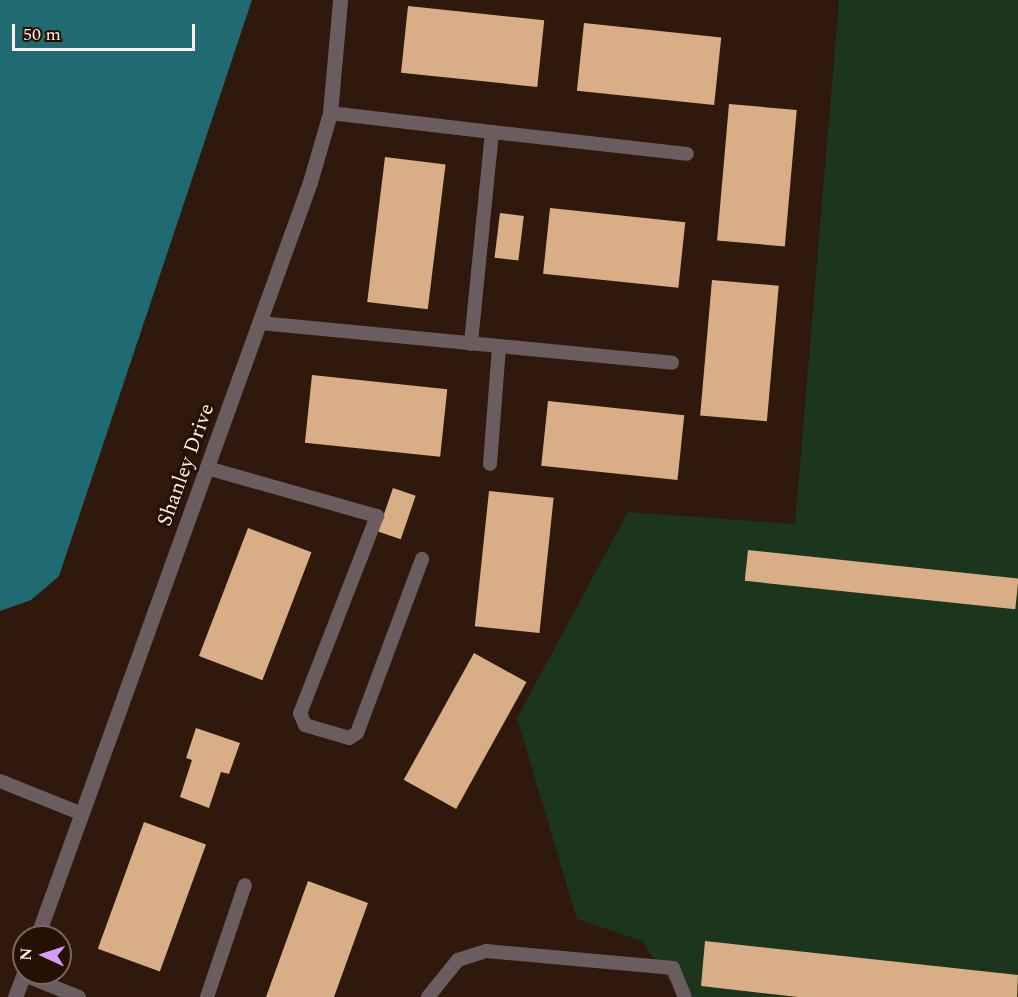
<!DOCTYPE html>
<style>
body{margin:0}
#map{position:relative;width:1018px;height:997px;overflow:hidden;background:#2f190c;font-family:Spectral,serif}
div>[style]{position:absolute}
.green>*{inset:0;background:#1b361c}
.water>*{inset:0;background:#206b72}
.building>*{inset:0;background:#d9ae87;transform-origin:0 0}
.service>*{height:14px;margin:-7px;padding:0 7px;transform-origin:7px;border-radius:7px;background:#6b5c5f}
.minor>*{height:15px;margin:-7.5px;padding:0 7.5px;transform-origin:7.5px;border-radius:7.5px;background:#6b5c5f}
span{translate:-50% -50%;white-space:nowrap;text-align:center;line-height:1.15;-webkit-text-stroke:6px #251004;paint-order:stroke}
.street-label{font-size:21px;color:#fdede4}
.north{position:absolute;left:12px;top:925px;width:60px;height:60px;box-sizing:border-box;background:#251004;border:2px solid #7b685e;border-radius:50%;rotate:273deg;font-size:16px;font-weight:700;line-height:24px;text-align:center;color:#fdede4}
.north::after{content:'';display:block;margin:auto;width:21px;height:27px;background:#d59cfb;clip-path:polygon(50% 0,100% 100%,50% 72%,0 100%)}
.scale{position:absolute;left:12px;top:24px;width:183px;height:27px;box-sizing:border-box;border:3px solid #fdede4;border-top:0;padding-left:8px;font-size:18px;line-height:21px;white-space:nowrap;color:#fdede4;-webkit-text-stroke:4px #251004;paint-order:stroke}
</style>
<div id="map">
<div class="green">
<div style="clip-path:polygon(839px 0,1018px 0,1018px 997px,681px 997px,642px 941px,577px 919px,517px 718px,628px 512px,795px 524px)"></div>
</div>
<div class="water">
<div style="clip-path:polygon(0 0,252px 0,59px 576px,31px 600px,0 611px)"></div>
</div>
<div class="building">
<div style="left:408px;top:6px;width:137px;height:67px;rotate:6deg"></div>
<div style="left:584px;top:23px;width:138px;height:68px;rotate:6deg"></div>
<div style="left:729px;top:104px;width:68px;height:137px;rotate:5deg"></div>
<div style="left:385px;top:157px;width:61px;height:146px;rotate:7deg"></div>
<div style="left:550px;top:208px;width:136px;height:66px;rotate:6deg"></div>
<div style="left:500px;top:213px;width:24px;height:45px;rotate:7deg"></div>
<div style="left:712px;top:280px;width:67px;height:136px;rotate:5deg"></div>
<div style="left:312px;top:375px;width:136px;height:68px;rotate:6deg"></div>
<div style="left:548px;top:401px;width:137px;height:65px;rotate:6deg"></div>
<div style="left:393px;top:488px;width:24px;height:46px;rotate:19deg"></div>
<div style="left:489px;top:491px;width:65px;height:136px;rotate:6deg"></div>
<div style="left:248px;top:528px;width:68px;height:137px;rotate:21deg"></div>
<div style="left:748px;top:550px;width:272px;height:31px;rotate:6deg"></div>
<div style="left:474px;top:653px;width:60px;height:145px;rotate:29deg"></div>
<div style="clip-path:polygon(196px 728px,240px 743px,229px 774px,221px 772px,209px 808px,180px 797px,192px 760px,186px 758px)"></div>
<div style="left:144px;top:822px;width:66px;height:135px;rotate:20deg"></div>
<div style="clip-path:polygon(308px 881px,368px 903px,334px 997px,266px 997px)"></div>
<div style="clip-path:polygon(705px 941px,1018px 975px,1017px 997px,798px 997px,701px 986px)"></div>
</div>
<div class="service">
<div style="left:330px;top:113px;width:163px;rotate:6.7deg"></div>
<div style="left:492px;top:132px;width:213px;rotate:95.7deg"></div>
<div style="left:492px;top:132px;width:196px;rotate:6.4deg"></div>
<div style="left:260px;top:323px;width:414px;rotate:5.5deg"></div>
<div style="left:490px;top:464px;width:118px;rotate:-85.6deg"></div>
<div style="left:207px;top:468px;width:177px;rotate:15.8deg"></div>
<div style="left:377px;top:516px;width:212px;rotate:111.3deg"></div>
<div style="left:300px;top:713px;width:13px;rotate:67deg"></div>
<div style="left:305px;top:725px;width:46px;rotate:16.5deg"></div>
<div style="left:349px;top:738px;width:9px;rotate:-32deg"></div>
<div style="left:357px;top:733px;width:186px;rotate:-69.5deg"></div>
<div style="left:0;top:781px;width:88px;rotate:21.9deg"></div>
<div style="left:24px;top:975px;width:59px;rotate:21.8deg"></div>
<div style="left:207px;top:997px;width:118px;rotate:-71.3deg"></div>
<div style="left:428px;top:997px;width:48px;rotate:-51deg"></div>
<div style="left:458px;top:960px;width:29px;rotate:-18deg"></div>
<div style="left:486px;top:951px;width:188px;rotate:5.2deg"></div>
<div style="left:673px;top:968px;width:31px;rotate:68deg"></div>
</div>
<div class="minor">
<div style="left:37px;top:937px;width:803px;rotate:-70.12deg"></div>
<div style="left:310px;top:182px;width:72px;rotate:-73.8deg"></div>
<div style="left:330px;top:113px;width:113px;rotate:-84.9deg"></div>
<div style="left:15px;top:997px;width:26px;rotate:-69deg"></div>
</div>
<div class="street-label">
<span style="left:186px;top:465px;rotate:-70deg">Shanley Drive</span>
</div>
<div class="north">N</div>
<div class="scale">50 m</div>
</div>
